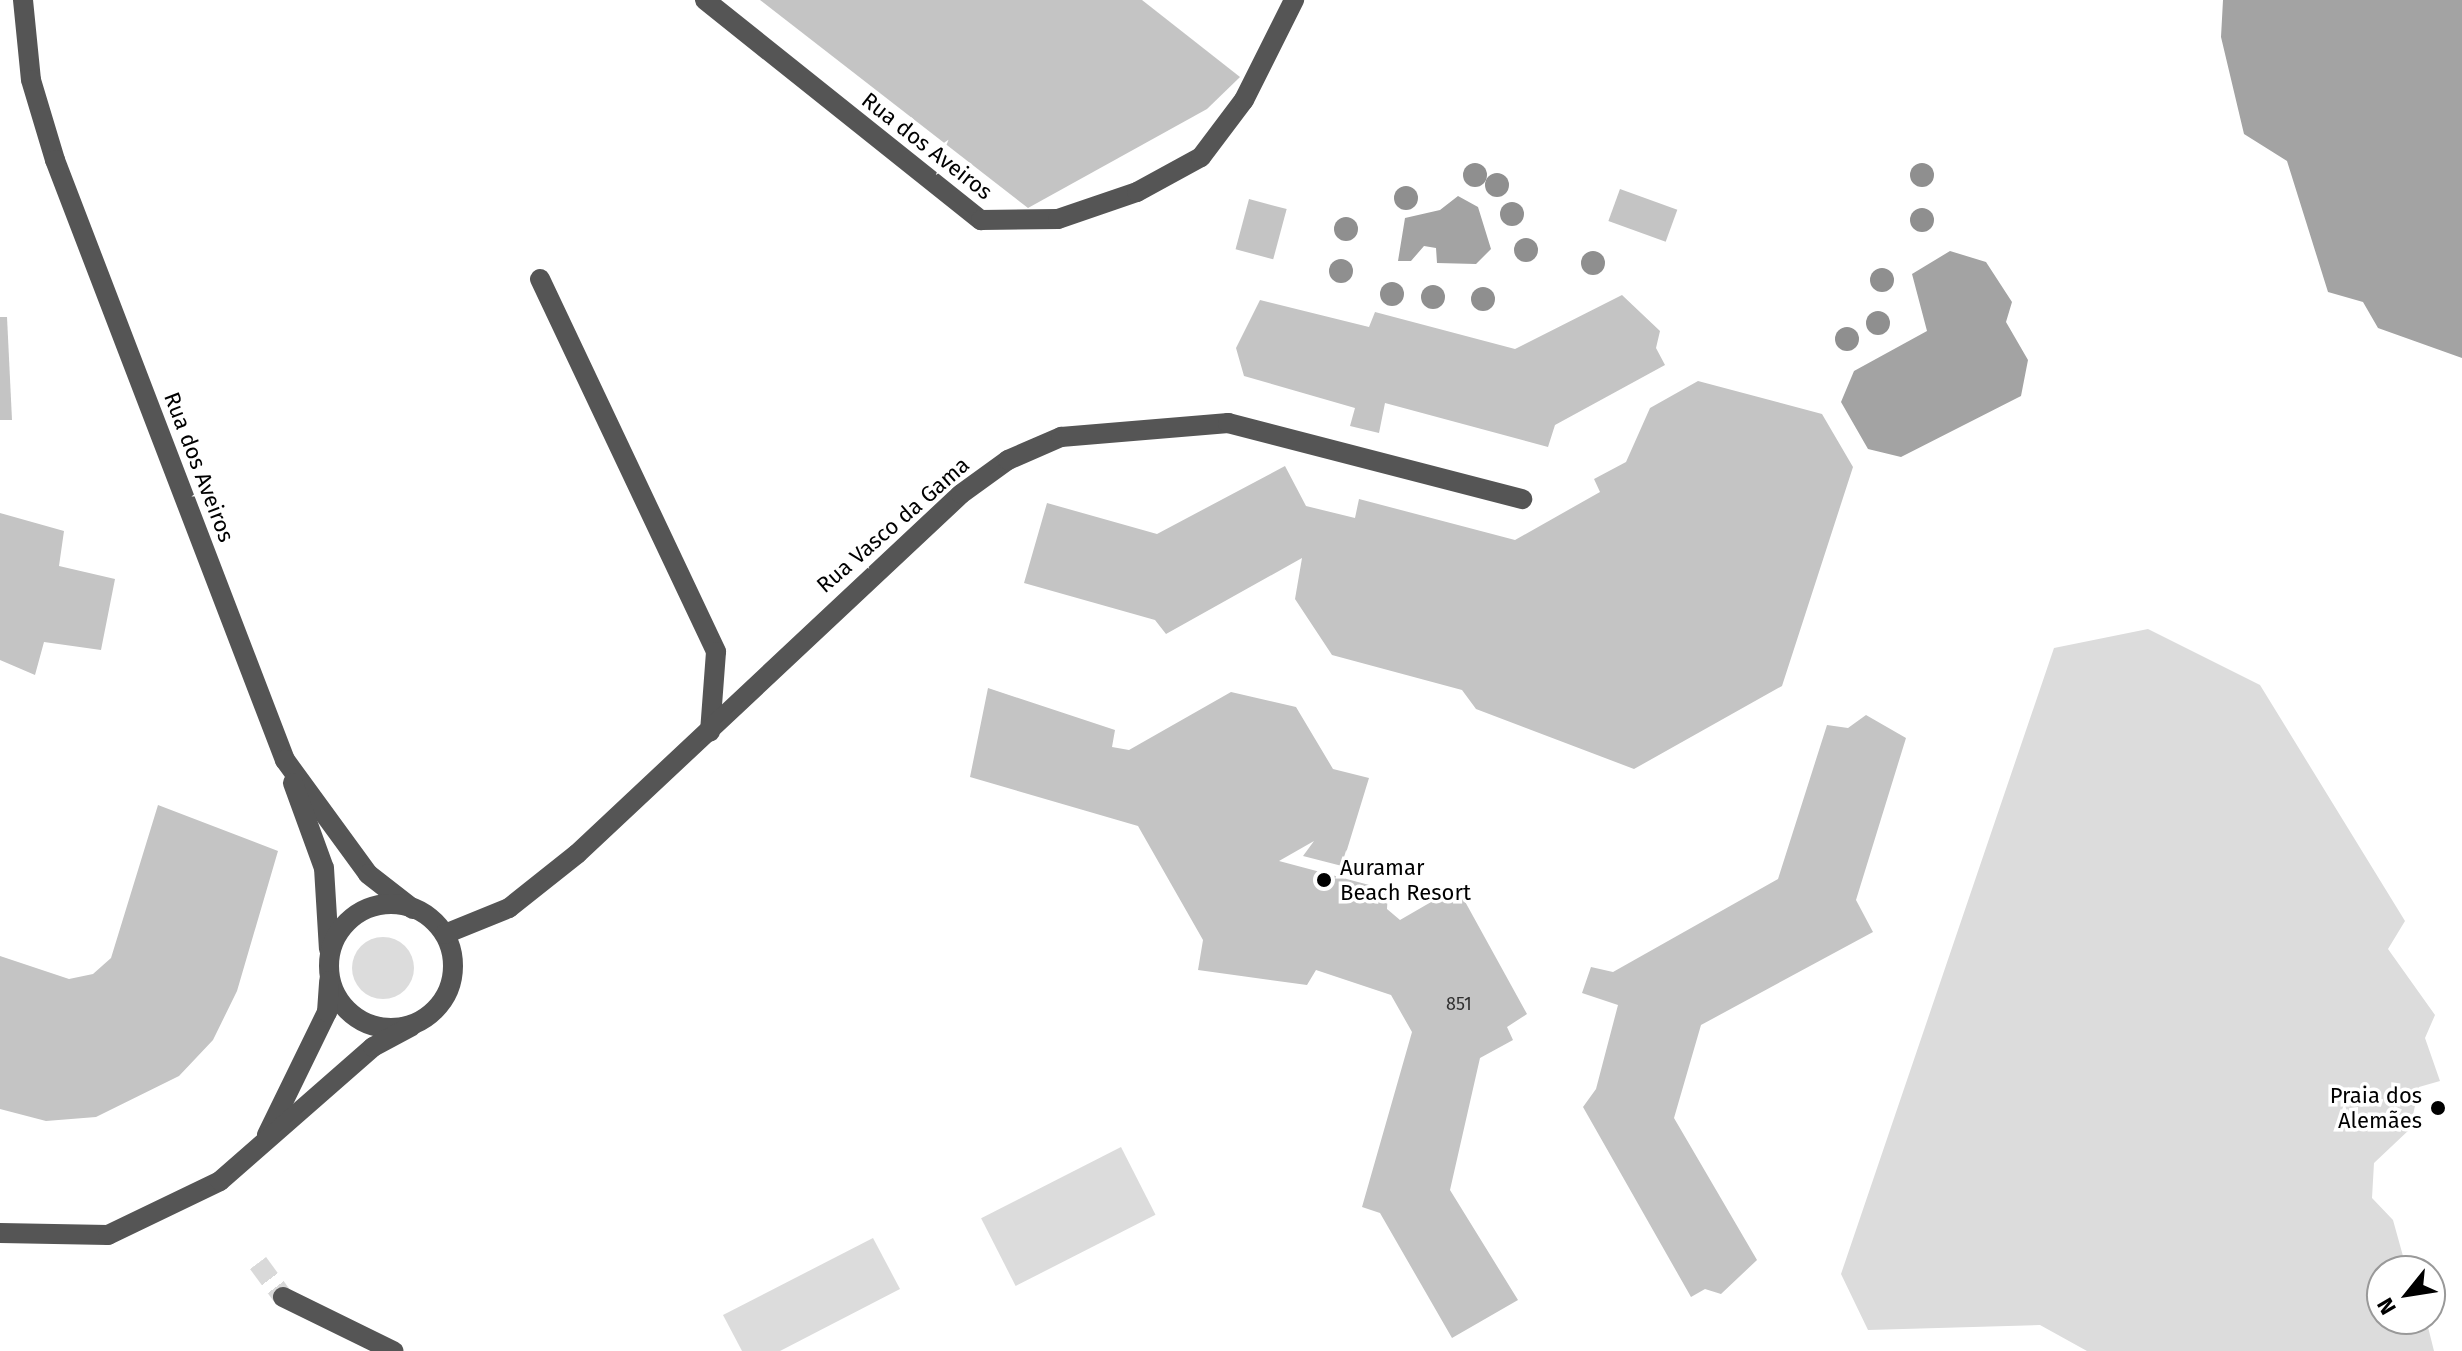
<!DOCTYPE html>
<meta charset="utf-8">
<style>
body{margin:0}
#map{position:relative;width:2462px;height:1351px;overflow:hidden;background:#fff;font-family:"Fira Sans",sans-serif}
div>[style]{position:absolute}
.green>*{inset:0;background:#dcdcdc;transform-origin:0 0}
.round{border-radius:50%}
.water>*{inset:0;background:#a3a3a3}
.building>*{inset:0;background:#c4c4c4;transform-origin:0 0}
.minor-tunnel>*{height:20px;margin-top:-10px;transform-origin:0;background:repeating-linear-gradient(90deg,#d9d9d9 0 20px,transparent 0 30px)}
.minor>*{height:20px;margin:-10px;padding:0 10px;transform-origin:10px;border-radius:10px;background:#555}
.minor>.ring{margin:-10px;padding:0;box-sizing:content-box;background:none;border:20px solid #555;border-radius:50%}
.trees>*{width:24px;height:24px;margin:-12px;border-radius:50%;background:#8f8f8f}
.dots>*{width:22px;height:22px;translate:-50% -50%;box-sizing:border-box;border:4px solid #fff;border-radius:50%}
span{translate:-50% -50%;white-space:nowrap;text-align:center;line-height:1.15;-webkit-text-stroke:7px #fff;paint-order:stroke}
.number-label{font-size:18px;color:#313131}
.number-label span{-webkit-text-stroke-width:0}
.street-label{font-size:22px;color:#000}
.poi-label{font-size:22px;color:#000}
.left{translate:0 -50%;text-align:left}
.right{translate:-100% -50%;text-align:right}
.north{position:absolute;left:2366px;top:1255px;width:80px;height:80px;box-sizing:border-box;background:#fff;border:2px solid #999;border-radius:50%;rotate:240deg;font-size:22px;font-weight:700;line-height:32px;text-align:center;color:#000}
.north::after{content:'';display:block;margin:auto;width:28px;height:36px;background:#000;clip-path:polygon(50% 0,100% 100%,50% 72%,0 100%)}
</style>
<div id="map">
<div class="green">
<div style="clip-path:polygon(2148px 629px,2260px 685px,2405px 921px,2388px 949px,2435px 1015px,2425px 1038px,2440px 1081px,2419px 1087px,2410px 1129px,2374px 1163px,2372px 1198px,2393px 1220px,2403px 1256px,2404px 1271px,2382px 1271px,2382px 1319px,2426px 1319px,2434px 1351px,2087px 1351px,2040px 1325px,1868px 1330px,1841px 1274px,2054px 648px)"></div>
<div class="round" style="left:352px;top:937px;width:62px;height:62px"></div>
<div style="left:1121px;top:1147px;width:76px;height:157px;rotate:63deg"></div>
<div style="clip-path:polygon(873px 1238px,900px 1289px,780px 1351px,742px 1351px,723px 1315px)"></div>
</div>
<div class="water">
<div style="clip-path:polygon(2223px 0,2462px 0,2462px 358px,2378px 328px,2363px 302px,2328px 292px,2287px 161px,2244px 134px,2221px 37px)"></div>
<div style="clip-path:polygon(1458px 196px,1478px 207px,1491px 249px,1476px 264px,1437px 263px,1436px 248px,1424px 246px,1411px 261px,1398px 261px,1405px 218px,1440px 210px)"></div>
<div style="clip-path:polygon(1950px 251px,1986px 262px,2012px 302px,2006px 322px,2028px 360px,2021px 396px,1901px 457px,1868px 449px,1841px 402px,1854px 371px,1927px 331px,1912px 274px)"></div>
</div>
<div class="building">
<div style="clip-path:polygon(760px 0,1142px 0,1240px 77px,1207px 109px,1028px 208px)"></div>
<div style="left:1620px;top:189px;width:61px;height:34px;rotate:20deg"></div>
<div style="left:1249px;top:199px;width:39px;height:52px;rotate:15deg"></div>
<div style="clip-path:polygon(1622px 295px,1660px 331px,1656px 348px,1665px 365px,1555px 425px,1548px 447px,1385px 403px,1379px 433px,1350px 426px,1355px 408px,1244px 376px,1236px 348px,1260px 300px,1369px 327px,1375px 312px,1515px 349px)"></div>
<div style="clip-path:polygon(0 317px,7px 317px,12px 420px,0 420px)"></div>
<div style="clip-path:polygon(1698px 381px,1822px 414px,1853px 467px,1782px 686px,1634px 769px,1476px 709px,1462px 690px,1332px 655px,1295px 599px,1302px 558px,1166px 634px,1155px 620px,1024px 583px,1047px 503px,1157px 534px,1285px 466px,1306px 506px,1355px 518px,1359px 499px,1515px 540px,1600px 492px,1594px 479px,1626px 462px,1650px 408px)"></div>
<div style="clip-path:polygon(0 513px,64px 531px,59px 566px,115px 579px,101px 650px,44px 642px,35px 675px,0 660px)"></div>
<div style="clip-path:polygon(988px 688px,1115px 730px,1112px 747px,1129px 750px,1231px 692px,1296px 707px,1333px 769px,1369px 778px,1342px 866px,1303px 856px,1314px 841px,1279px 861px,1388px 890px,1387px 909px,1400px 920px,1457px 887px,1527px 1014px,1507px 1027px,1513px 1040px,1480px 1058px,1450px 1190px,1518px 1300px,1452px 1338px,1380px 1213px,1362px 1207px,1412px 1032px,1391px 995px,1316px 970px,1307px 985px,1198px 970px,1203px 940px,1138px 826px,970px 777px)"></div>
<div style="clip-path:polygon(1866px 715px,1906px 738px,1856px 900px,1873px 932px,1701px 1025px,1674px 1118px,1757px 1260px,1721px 1294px,1705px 1289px,1691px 1297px,1583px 1107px,1596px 1089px,1618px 1005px,1582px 993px,1591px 967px,1613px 972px,1778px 879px,1827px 725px,1848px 728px)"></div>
<div style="clip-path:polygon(158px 805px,278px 851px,237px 991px,213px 1040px,179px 1076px,96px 1117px,46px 1121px,0 1109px,0 956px,69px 979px,93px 974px,111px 958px)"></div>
</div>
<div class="minor-tunnel">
<div style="left:258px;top:1263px;width:42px;rotate:53.7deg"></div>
</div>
<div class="minor">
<div style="left:23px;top:0;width:80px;rotate:84.3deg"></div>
<div style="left:31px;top:80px;width:84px;rotate:73.3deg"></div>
<div style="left:55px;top:160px;width:643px;rotate:69.03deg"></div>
<div style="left:285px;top:760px;width:141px;rotate:53.9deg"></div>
<div style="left:368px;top:874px;width:57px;rotate:37.9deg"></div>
<div style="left:705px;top:0;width:353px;rotate:38.6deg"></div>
<div style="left:981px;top:220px;width:77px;rotate:-0.7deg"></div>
<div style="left:1058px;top:219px;width:83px;rotate:-18.9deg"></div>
<div style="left:1137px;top:192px;width:73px;rotate:-28.7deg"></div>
<div style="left:1201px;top:157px;width:71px;rotate:-53deg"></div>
<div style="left:1244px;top:100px;width:112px;rotate:-63.4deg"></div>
<div style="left:540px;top:279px;width:412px;rotate:64.7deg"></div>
<div style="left:716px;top:652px;width:80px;rotate:94.3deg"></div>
<div style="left:293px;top:783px;width:90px;rotate:70deg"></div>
<div style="left:324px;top:868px;width:81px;rotate:86.5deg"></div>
<div class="ring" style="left:329px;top:904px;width:104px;height:104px"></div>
<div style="left:445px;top:934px;width:69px;rotate:-22.1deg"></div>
<div style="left:509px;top:908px;width:87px;rotate:-38.5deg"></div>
<div style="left:577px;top:854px;width:526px;rotate:-43.15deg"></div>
<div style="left:961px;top:494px;width:58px;rotate:-35.9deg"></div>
<div style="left:1008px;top:460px;width:58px;rotate:-23.5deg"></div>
<div style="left:1061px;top:437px;width:168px;rotate:-4.8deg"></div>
<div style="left:1228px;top:423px;width:304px;rotate:14.5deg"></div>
<div style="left:267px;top:1135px;width:137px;rotate:-64deg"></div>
<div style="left:327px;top:1012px;width:31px;rotate:-86deg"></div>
<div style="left:0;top:1233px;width:108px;rotate:1.1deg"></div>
<div style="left:108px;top:1235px;width:124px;rotate:-25.7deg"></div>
<div style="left:220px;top:1181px;width:203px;rotate:-41.2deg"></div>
<div style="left:373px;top:1047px;width:44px;rotate:-28.3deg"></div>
<div style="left:283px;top:1297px;width:123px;rotate:26.1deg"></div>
</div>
<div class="trees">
<div style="left:1475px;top:175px"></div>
<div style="left:1922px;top:175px"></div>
<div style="left:1497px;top:185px"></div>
<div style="left:1406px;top:198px"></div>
<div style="left:1512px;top:214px"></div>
<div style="left:1922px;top:220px"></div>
<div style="left:1346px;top:229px"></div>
<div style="left:1526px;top:250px"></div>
<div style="left:1593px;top:263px"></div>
<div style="left:1341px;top:271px"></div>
<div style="left:1882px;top:280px"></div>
<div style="left:1392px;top:294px"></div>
<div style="left:1433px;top:297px"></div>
<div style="left:1483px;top:299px"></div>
<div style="left:1878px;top:323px"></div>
<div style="left:1847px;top:339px"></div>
</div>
<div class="dots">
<div style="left:1324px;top:880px;background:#000"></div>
<div style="left:2438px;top:1108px;background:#000"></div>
</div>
<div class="number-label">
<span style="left:1459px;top:1004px">851</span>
</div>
<div class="street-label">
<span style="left:927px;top:146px;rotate:38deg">Rua dos Aveiros</span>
<span style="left:199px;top:467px;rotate:69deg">Rua dos Aveiros</span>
<span style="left:893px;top:525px;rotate:-41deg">Rua Vasco da Gama</span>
</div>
<div class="poi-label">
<span class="left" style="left:1340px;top:880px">Auramar<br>Beach Resort</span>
<span class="right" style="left:2422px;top:1108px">Praia dos<br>Alemães</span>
</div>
<div class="north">N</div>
</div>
